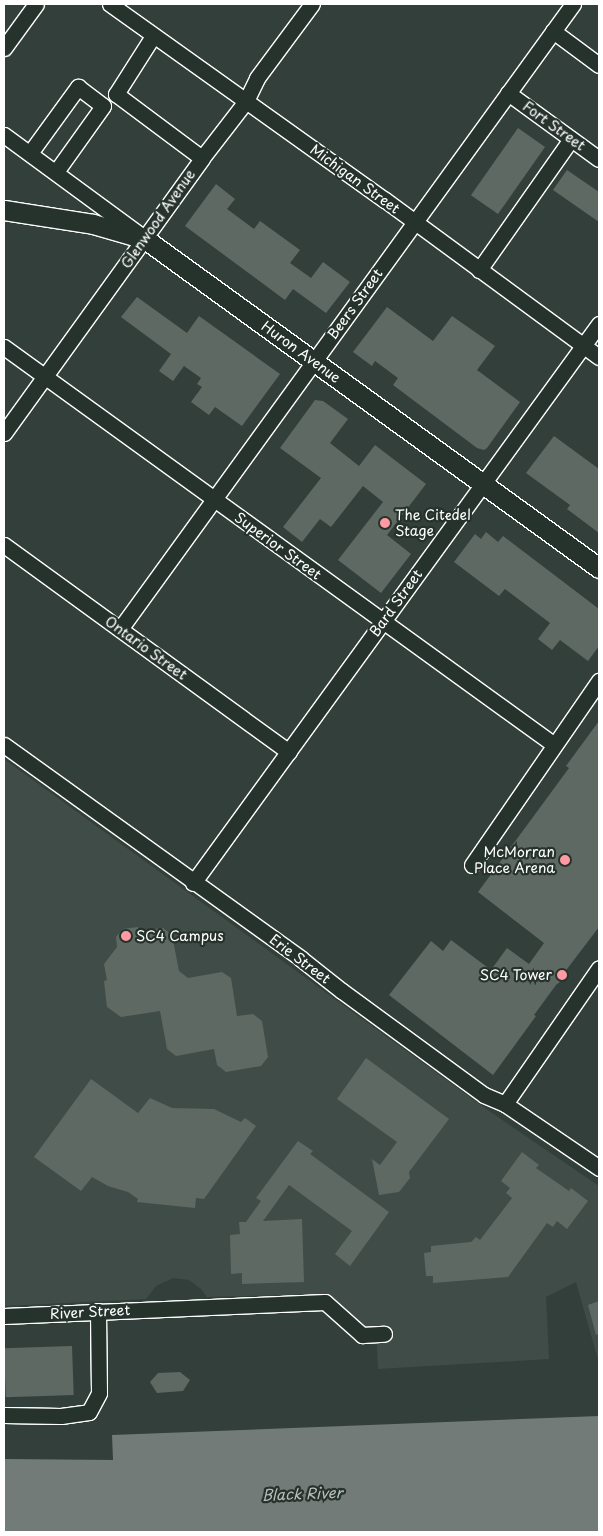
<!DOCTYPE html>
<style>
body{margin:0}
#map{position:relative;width:603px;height:1536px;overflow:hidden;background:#333f3a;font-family:"Playpen Sans",sans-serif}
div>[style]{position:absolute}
.built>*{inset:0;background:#404c47}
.water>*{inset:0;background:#737b78}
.building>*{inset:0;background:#5f6964;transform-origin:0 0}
.roads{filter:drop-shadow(1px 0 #fff) drop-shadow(-1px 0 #fff) drop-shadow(0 1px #fff) drop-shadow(0 -1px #fff)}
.minor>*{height:15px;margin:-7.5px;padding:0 7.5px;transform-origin:7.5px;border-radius:7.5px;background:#26332d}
.major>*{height:19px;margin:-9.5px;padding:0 9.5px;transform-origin:9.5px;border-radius:9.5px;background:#26332d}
.dots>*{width:14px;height:14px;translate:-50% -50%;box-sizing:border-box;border:2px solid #26332d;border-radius:50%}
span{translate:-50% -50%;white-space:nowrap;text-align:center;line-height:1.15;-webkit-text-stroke:4.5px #26332d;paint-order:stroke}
.street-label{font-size:14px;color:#fff}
.poi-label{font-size:14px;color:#fff}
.left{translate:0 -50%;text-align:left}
.right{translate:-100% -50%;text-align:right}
.water-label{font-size:15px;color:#b9bdbc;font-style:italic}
.frame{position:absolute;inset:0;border:5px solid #fff;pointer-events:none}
</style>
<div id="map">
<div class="built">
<div style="clip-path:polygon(4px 759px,492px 1113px,599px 1186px,599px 1363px,576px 1282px,546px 1297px,549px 1359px,378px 1369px,376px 1328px,367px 1327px,325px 1294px,207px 1297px,201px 1289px,189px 1280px,173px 1278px,156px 1286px,146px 1299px,4px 1306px)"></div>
</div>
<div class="water">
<div style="clip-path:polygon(599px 1416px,599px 1532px,4px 1532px,4px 1459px,113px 1460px,112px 1435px)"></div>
</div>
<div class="building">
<div style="left:518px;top:128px;width:33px;height:82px;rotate:35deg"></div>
<div style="clip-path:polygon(567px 170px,599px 192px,599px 222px,553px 190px)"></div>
<div style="clip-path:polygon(216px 184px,235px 199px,227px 209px,254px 229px,260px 221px,300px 250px,290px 263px,311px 278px,323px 262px,350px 282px,326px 313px,293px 289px,285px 300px,185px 226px)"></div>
<div style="clip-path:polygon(137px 297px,187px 333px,199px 316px,280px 374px,242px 426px,215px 407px,209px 415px,191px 402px,202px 387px,197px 384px,201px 378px,184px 366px,173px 381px,159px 371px,171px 354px,121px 317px)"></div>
<div style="clip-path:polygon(387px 307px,433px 341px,452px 316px,495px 346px,477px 370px,520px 402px,487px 448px,484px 450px,477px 448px,393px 385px,398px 378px,375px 361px,372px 366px,353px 352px)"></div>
<div style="clip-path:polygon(315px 400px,323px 401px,348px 419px,330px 443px,359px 466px,375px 445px,426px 484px,387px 535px,411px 554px,381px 593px,338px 560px,383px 502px,363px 486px,331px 527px,320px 519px,302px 542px,283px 527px,321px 478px,280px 448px)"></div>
<div style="clip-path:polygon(554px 436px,599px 469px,599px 533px,567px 509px,570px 505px,526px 473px)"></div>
<div style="clip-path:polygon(486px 532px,498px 542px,503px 536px,599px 609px,599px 646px,588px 661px,560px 640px,552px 650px,538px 639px,550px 623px,505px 589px,499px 596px,454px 562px,475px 534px,481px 539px)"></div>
<div style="clip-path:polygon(599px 721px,599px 927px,564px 973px,566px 977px,556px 985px,534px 1015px,536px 1016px,493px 1075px,389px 995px,431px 941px,443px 951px,451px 940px,491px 970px,507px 948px,529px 964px,544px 943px,478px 892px,569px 768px,566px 766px)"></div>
<div style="clip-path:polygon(138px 927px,138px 931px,163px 928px,172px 935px,179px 971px,188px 978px,222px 972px,231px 978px,237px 1016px,253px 1014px,262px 1021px,268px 1057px,261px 1066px,226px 1072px,217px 1065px,214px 1049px,176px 1056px,167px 1049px,160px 1011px,121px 1017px,107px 1007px,104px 981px,107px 980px,104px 964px,117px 947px,116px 937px,123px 929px)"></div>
<div style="clip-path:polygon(366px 1058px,449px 1119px,409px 1172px,410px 1178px,399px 1192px,379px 1195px,372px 1159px,380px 1165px,397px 1142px,337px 1099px)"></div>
<div style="clip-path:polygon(91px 1079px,138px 1113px,150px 1098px,172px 1108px,214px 1109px,241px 1122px,245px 1118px,256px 1126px,204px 1199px,196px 1198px,195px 1208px,137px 1202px,138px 1199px,128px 1192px,108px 1186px,92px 1177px,81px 1191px,34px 1157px)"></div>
<div style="clip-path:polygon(298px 1141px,313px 1151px,310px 1154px,389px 1212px,350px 1266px,335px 1254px,352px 1231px,289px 1185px,263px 1221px,302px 1219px,304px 1282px,242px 1284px,242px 1273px,231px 1274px,230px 1235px,240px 1234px,239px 1222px,246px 1222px,261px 1201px,256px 1198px)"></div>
<div style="clip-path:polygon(522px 1152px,539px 1165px,536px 1168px,569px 1191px,571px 1188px,588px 1201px,567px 1229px,557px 1221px,553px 1227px,547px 1223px,508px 1277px,433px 1283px,433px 1276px,426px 1276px,424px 1253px,431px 1252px,431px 1246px,471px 1242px,476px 1237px,480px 1240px,512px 1198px,506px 1193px,510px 1188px,501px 1181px)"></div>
<div style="clip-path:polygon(599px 1301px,599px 1334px,596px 1335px,588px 1305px)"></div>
<div style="left:72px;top:1346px;width:49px;height:68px;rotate:88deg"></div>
<div style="clip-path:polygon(180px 1372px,190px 1380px,183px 1391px,157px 1393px,150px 1382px,158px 1373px)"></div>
</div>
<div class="roads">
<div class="minor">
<div style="left:110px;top:4px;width:338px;rotate:35.5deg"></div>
<div style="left:385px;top:200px;width:265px;rotate:36.3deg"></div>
<div style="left:553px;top:31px;width:57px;rotate:36.5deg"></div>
<div style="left:153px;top:36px;width:69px;rotate:122.5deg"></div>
<div style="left:116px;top:94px;width:107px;rotate:36.7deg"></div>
<div style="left:4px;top:48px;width:54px;rotate:-54deg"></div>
<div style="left:508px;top:93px;width:112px;rotate:36deg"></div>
<div style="left:4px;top:135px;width:169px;rotate:36.3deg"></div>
<div style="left:30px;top:153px;width:82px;rotate:-54deg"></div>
<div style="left:78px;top:87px;width:31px;rotate:37deg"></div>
<div style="left:103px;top:106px;width:81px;rotate:125.5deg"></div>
<div style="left:479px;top:270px;width:160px;rotate:-54.9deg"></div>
<div style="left:4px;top:347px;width:678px;rotate:35.87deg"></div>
<div style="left:4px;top:433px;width:339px;rotate:-54.2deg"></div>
<div style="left:202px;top:158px;width:72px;rotate:-52.3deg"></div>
<div style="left:246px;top:101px;width:25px;rotate:-64deg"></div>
<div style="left:257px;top:78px;width:92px;rotate:-53.4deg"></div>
<div style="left:4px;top:545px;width:352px;rotate:36deg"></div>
<div style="left:120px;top:629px;width:772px;rotate:-54.07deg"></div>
<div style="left:4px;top:745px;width:365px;rotate:35.7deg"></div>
<div style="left:300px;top:958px;width:53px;rotate:38.2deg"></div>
<div style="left:342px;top:991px;width:176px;rotate:36.2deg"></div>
<div style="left:484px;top:1095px;width:23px;rotate:23deg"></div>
<div style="left:505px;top:1104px;width:114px;rotate:34.2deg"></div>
<div style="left:472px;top:865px;width:224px;rotate:-55.4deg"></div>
<div style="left:193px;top:883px;width:691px;rotate:-54.01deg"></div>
<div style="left:505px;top:1104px;width:165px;rotate:-55.3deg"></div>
<div style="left:4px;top:1316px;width:321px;rotate:-2.5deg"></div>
<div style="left:325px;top:1302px;width:50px;rotate:41.7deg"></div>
<div style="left:362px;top:1335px;width:22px;rotate:-3deg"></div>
<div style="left:4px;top:1415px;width:57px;rotate:1deg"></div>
<div style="left:61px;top:1416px;width:28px;rotate:-8deg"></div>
<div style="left:89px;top:1412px;width:21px;rotate:-62deg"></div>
<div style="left:99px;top:1393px;width:82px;rotate:-90.7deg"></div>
</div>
<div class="major">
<div style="left:4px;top:210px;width:90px;rotate:8.9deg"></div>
<div style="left:93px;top:224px;width:54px;rotate:16.1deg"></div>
<div style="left:145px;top:239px;width:561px;rotate:35.93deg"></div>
</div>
</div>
<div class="dots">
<div style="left:385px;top:523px;background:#ff9aa2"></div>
<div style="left:565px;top:860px;background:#ff9aa2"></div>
<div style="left:126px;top:936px;background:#ff9aa2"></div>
<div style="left:562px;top:975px;background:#ff9aa2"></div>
</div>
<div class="street-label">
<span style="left:554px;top:126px;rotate:36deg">Fort Street</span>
<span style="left:355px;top:179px;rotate:36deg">Michigan Street</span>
<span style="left:158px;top:219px;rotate:-55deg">Glenwood Avenue</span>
<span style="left:355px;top:304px;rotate:-54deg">Beers Street</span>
<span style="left:301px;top:352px;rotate:36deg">Huron Avenue</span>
<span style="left:278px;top:546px;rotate:36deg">Superior Street</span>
<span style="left:396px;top:603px;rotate:-54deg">Bard Street</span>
<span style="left:146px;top:648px;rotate:36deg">Ontario Street</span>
<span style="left:300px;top:959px;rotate:37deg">Erie Street</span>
<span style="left:90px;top:1312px;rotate:-3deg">River Street</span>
</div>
<div class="poi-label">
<span class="left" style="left:395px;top:523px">The Citedel<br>Stage</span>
<span class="right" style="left:555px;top:860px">McMorran<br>Place Arena</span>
<span class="left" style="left:136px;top:936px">SC4 Campus</span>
<span class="right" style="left:552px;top:975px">SC4 Tower</span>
</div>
<div class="water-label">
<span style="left:302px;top:1493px;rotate:-2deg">Black River</span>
</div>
<div class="frame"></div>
</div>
